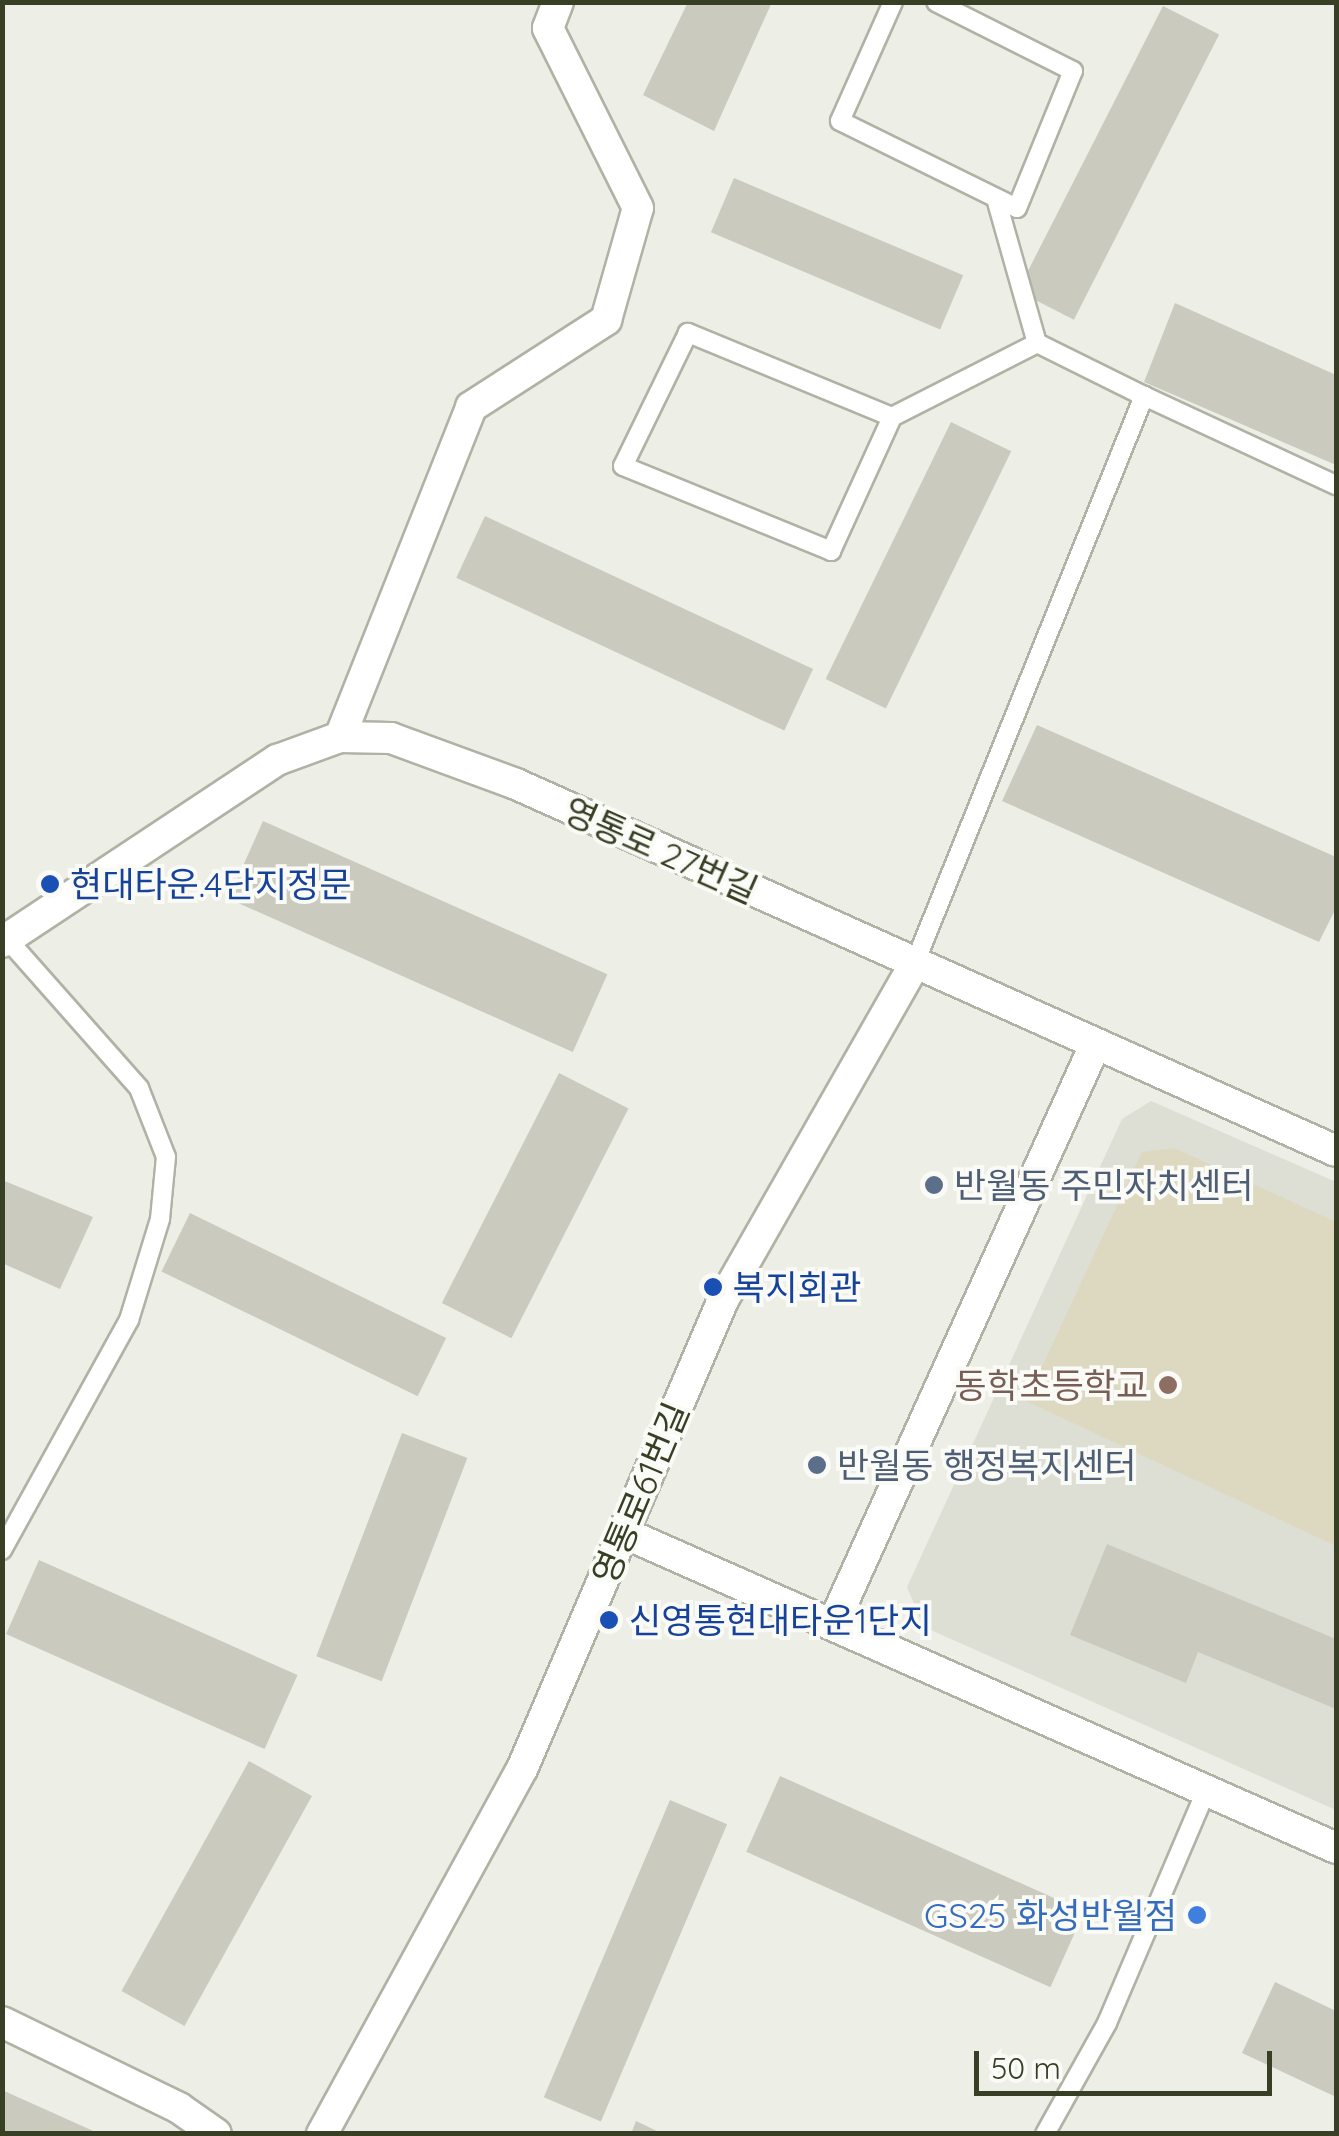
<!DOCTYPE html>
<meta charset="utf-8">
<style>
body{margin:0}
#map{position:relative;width:1339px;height:2136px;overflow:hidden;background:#edeee6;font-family:Quicksand,"Noto Sans KR",sans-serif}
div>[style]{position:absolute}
.built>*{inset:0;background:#ddded4}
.green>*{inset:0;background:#ddd8c0}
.building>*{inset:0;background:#cacbbe;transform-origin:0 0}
.roads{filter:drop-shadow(2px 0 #afb2a4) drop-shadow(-2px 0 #afb2a4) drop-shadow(0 2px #afb2a4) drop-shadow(0 -2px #afb2a4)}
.service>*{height:18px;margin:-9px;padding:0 9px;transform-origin:9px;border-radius:9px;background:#fff}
.minor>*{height:30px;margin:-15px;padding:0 15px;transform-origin:15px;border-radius:15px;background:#fff}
.tertiary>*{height:30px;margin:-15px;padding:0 15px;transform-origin:15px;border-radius:15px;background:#fff}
.dots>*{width:28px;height:28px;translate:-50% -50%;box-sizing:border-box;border:5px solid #fafaf6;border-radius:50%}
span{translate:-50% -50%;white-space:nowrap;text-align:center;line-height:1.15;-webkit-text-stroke:8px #fafaf6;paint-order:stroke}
.street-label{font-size:35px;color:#373f25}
.transit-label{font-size:35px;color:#164399}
.left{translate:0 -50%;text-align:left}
.service-label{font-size:35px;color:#4e5e75}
.education-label{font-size:35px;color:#785e54}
.right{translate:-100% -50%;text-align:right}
.shop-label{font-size:35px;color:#366cbe}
.frame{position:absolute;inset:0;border:5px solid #373f25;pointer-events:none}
.scale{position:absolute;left:974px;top:2051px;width:298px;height:45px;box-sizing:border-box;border:5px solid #373f25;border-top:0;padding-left:12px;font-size:30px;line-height:35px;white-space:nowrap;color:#373f25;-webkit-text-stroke:8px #fafaf6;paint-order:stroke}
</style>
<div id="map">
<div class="built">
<div style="clip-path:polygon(1151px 1101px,1336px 1182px,1336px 1810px,924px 1627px,907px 1587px,1122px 1119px)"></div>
</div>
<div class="green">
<div style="clip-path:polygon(1174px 1148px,1336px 1222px,1336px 1546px,1026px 1401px,1142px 1152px)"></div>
</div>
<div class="building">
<div style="clip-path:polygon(688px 2px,772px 2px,714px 131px,643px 95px)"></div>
<div style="left:1163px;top:6px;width:63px;height:320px;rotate:27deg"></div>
<div style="left:734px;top:178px;width:249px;height:59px;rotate:23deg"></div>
<div style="clip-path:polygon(1175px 303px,1336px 375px,1336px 465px,1144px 382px)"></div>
<div style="left:951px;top:422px;width:67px;height:286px;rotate:26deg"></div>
<div style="left:485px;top:516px;width:362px;height:68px;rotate:25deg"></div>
<div style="clip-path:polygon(1037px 725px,1336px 857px,1336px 908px,1319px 942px,1002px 801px)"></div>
<div style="left:263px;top:821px;width:377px;height:85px;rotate:24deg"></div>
<div style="left:559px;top:1073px;width:78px;height:258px;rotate:27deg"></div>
<div style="clip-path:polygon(2px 1180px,93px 1217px,60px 1289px,2px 1263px)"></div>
<div style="left:190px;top:1213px;width:285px;height:65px;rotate:26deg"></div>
<div style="left:402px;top:1433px;width:70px;height:239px;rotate:21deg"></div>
<div style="clip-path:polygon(1107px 1544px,1336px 1639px,1336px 1709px,1198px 1652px,1186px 1683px,1070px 1635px)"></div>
<div style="left:39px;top:1560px;width:283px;height:81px;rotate:24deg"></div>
<div style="left:249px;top:1761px;width:72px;height:263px;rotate:29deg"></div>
<div style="left:780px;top:1776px;width:333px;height:83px;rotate:24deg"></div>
<div style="left:670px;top:1800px;width:62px;height:323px;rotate:23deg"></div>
<div style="clip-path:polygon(1275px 1982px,1336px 2011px,1336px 2097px,1242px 2053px)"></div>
<div style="clip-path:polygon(2px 2090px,100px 2134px,2px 2134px)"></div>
<div style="clip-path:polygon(636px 2121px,663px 2134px,631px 2134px)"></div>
</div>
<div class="roads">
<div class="service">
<div style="left:893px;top:2px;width:130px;rotate:114deg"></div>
<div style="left:840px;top:121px;width:197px;rotate:26.2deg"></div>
<div style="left:1017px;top:208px;width:148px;rotate:-67.8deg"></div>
<div style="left:1073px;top:71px;width:153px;rotate:-153.3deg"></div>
<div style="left:997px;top:202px;width:147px;rotate:74.2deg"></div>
<div style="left:1037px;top:343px;width:119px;rotate:26.4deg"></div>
<div style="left:892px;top:417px;width:221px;rotate:-157.6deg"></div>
<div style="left:688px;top:333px;width:148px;rotate:116deg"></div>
<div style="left:623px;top:466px;width:225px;rotate:22.2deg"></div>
<div style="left:831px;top:551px;width:147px;rotate:-65.5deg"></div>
<div style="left:892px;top:417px;width:163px;rotate:-27deg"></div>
<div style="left:914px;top:965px;width:614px;rotate:-67.99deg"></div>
<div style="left:1144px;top:396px;width:212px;rotate:24.9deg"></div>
<div style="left:2px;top:1550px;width:263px;rotate:-61.1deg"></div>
<div style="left:129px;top:1320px;width:106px;rotate:-72.9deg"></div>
<div style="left:160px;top:1219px;width:62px;rotate:-84.5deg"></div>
<div style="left:166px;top:1157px;width:74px;rotate:-111.4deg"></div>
<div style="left:139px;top:1088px;width:199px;rotate:-131.5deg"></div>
<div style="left:1045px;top:2134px;width:127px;rotate:-60.8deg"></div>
<div style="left:1107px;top:2023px;width:252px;rotate:-66.9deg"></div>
</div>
<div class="minor">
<div style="left:340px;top:737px;width:355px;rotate:-68.3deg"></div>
<div style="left:471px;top:407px;width:161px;rotate:-32.8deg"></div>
<div style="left:606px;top:320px;width:116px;rotate:-74.1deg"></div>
<div style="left:638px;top:208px;width:201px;rotate:-116.6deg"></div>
<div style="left:548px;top:28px;width:28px;rotate:-69deg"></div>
<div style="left:2px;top:942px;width:330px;rotate:-33.5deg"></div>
<div style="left:277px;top:760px;width:67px;rotate:-20.1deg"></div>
<div style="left:340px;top:737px;width:51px;rotate:1.1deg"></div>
<div style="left:391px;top:738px;width:133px;rotate:20.2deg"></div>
<div style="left:516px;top:784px;width:898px;rotate:24.11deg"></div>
<div style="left:622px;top:1532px;width:781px;rotate:23.87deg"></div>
<div style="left:833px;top:1624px;width:636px;rotate:-65.65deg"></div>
<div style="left:2px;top:2022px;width:197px;rotate:25.9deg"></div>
<div style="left:179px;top:2108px;width:45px;rotate:35.1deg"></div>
</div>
<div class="tertiary">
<div style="left:322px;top:2134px;width:416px;rotate:-61.3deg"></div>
<div style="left:522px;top:1769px;width:510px;rotate:-66.8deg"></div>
<div style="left:723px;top:1300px;width:386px;rotate:-60.3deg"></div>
</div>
</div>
<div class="dots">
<div style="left:50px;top:884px;background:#1a4fb4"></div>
<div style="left:934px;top:1185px;background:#5c6f8a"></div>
<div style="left:713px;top:1287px;background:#1a4fb4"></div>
<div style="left:1168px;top:1385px;background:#8d6e63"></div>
<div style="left:817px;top:1465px;background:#5c6f8a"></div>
<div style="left:609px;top:1620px;background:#1a4fb4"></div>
<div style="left:1197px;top:1915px;background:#3f7fe0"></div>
</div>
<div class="street-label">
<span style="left:661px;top:850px;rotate:24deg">영통로 27번길</span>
<span style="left:640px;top:1493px;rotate:-67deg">영통로61번길</span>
</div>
<div class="transit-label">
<span class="left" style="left:70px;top:884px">현대타운.4단지정문</span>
<span class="left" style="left:733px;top:1287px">복지회관</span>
<span class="left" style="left:629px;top:1620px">신영통현대타운1단지</span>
</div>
<div class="service-label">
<span class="left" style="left:954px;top:1185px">반월동 주민자치센터</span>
<span class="left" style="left:837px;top:1465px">반월동 행정복지센터</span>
</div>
<div class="education-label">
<span class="right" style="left:1148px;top:1385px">동학초등학교</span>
</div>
<div class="shop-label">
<span class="right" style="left:1177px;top:1915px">GS25 화성반월점</span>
</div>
<div class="frame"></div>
<div class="scale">50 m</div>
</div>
